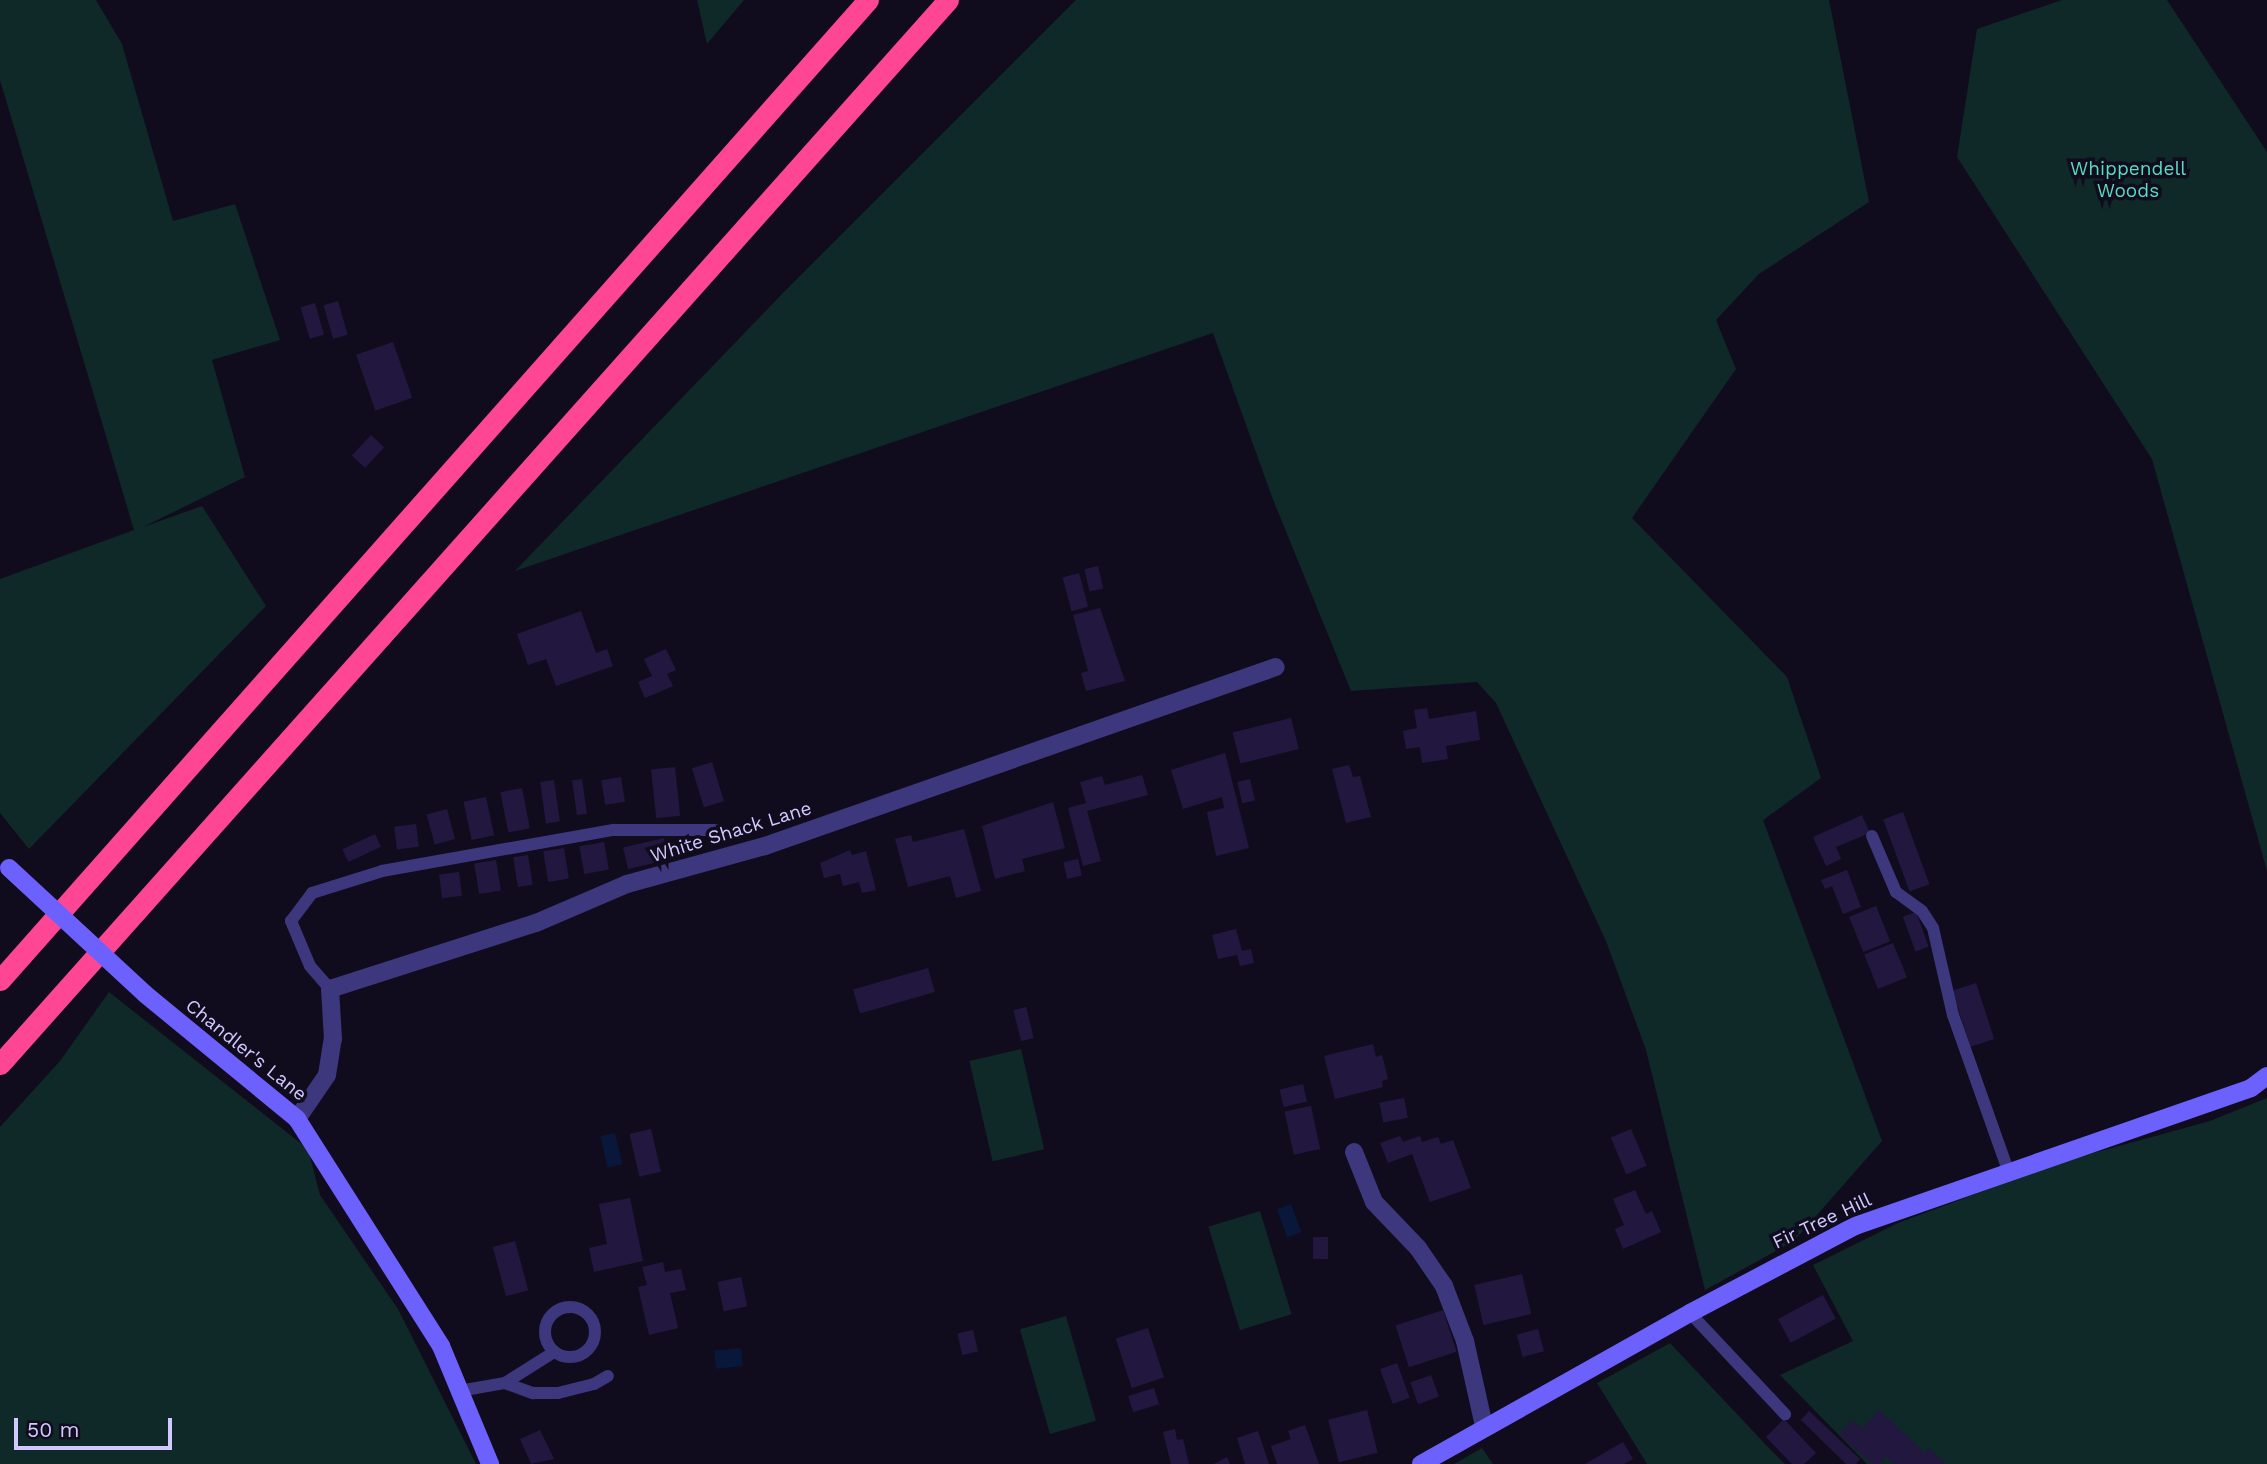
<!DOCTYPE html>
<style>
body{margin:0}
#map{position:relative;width:2267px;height:1464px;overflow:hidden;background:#100c1e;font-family:"Work Sans",sans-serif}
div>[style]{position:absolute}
.green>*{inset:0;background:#0f2828;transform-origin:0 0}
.water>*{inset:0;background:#09183a;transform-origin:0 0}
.building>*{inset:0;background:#22183f;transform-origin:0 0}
.lane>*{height:12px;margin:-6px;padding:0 6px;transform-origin:6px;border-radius:6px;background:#3d377d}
.lane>.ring{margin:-6px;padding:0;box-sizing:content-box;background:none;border:12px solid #3d377d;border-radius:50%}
.street>*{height:18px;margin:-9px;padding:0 9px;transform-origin:9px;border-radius:9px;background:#3d377d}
.secondary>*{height:18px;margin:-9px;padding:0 9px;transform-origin:9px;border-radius:9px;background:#6d61fe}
.highway>*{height:21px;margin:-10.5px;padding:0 10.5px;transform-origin:10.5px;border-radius:10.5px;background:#fe4695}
.secondary-bridge>*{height:18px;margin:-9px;padding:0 9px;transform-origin:9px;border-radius:9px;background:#6d61fe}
span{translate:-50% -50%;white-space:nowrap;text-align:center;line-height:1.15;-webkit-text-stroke:7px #100c1e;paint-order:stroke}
.park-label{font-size:19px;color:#57ddc2}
.street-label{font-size:19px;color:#d2c9ff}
.scale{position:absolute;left:14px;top:1418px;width:158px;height:32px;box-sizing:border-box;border:4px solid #d2c9ff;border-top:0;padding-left:9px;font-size:21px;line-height:24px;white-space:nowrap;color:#d2c9ff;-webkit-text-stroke:5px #100c1e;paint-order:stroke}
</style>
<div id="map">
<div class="green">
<div style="clip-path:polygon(0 0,96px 0,122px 44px,173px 221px,235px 204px,280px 340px,212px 360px,245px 477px,143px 527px,202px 506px,266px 606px,29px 849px,0 813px,0 579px,134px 530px,0 80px)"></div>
<div style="clip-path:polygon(697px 0,744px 0,707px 44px)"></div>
<div style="clip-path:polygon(1076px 0,1829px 0,1869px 202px,1759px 274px,1716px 320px,1736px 369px,1632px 518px,1787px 677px,1821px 778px,1763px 820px,1882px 1141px,1794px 1241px,1705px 1290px,1646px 1050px,1606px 941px,1496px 703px,1477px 682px,1351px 691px,1272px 497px,1213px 333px,515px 571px,782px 294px)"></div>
<div style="clip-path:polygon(2062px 0,2167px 0,2267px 152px,2267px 871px,2152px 459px,1957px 157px,1977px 29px)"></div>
<div style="clip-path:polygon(109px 992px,308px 1149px,320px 1195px,398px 1309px,476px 1464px,0 1464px,0 1127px,60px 1061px)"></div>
<div style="left:1021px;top:1049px;width:103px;height:53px;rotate:77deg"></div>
<div style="clip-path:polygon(2267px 1098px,2267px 1464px,1867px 1464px,1780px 1375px,1853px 1341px,1813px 1265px,1898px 1223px,2064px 1161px,2210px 1121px)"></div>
<div style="left:1260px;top:1211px;width:108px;height:54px;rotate:73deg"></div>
<div style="left:1066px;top:1316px;width:109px;height:48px;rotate:74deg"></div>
<div style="clip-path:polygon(1670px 1343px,1767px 1446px,1785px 1464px,1647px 1464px,1597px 1383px)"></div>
<div style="clip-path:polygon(1482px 1448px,1493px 1464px,1454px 1464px)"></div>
</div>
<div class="water">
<div style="left:615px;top:1133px;width:32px;height:15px;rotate:77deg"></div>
<div style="left:1291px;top:1204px;width:30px;height:15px;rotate:70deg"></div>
<div style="left:741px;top:1348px;width:18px;height:27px;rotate:84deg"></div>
</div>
<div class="building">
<div style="left:338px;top:301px;width:35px;height:15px;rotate:74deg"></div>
<div style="left:315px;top:303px;width:33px;height:15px;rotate:74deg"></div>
<div style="left:393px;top:342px;width:59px;height:39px;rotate:71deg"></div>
<div style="left:371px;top:435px;width:18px;height:28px;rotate:43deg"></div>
<div style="left:1098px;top:566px;width:23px;height:14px;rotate:77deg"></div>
<div style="left:1079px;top:573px;width:35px;height:17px;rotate:75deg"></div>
<div style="clip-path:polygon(1100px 608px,1125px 681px,1086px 691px,1081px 673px,1088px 671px,1073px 615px)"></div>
<div style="clip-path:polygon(581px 611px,596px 653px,607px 649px,613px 666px,556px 686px,546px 659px,528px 665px,517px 634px)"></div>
<div style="clip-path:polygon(666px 649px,676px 670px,667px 674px,673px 686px,645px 698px,638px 682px,652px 676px,644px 659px)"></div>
<div style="clip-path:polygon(1427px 708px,1429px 719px,1476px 711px,1480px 740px,1446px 746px,1448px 759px,1422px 763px,1420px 747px,1406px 749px,1403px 731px,1417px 728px,1414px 710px)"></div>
<div style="left:1291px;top:718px;width:32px;height:60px;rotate:76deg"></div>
<div style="clip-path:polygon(1225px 753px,1249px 848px,1216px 856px,1207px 812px,1224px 808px,1222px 797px,1183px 809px,1171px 770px)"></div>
<div style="left:712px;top:762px;width:41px;height:21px;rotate:73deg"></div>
<div style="clip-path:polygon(1349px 765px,1353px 777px,1360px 776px,1371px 817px,1346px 823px,1332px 769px)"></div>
<div style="left:675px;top:767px;width:49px;height:24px;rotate:84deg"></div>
<div style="clip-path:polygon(1142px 775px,1148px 795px,1087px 811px,1101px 861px,1083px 866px,1068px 808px,1086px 803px,1080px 782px,1102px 776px,1105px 785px)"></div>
<div style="left:621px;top:777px;width:25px;height:20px;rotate:81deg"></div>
<div style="left:582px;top:779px;width:35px;height:10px;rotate:82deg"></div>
<div style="left:1250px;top:779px;width:22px;height:13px;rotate:77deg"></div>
<div style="left:554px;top:780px;width:42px;height:14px;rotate:82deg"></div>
<div style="left:522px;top:788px;width:41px;height:22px;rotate:79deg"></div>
<div style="left:486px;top:797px;width:39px;height:23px;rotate:78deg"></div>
<div style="clip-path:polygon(1053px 802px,1065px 848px,1022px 859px,1025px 871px,995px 879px,982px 826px)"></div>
<div style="left:447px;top:809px;width:31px;height:21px;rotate:75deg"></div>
<div style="left:1903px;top:812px;width:77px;height:21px;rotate:70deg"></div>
<div style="clip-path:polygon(1862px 815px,1870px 833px,1836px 847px,1841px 859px,1826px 866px,1813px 837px)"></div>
<div style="left:416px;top:824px;width:23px;height:22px;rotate:83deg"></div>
<div style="clip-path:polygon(964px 829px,981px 891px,956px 898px,950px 876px,908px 887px,895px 839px,911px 835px,913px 842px)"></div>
<div style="left:375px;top:834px;width:14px;height:36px;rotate:65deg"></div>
<div style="left:664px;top:838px;width:22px;height:42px;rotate:77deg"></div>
<div style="left:604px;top:842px;width:28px;height:25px;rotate:80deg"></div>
<div style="left:564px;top:848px;width:31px;height:21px;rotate:81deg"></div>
<div style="clip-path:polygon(850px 850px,852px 855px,866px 851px,876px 890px,862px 893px,859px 882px,843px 886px,840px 874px,824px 878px,820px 863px)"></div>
<div style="left:528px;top:855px;width:30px;height:15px;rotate:81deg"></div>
<div style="left:1078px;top:859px;width:17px;height:15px;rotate:77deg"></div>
<div style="left:496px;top:860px;width:31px;height:22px;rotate:81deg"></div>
<div style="clip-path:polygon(1847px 870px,1861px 907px,1843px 914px,1832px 886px,1825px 889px,1821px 880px)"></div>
<div style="left:459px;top:872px;width:24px;height:20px;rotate:83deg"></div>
<div style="left:1876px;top:906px;width:38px;height:29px;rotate:68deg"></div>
<div style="left:1916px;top:912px;width:37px;height:14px;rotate:70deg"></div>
<div style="clip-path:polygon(1236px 929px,1242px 951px,1251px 949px,1254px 963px,1240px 966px,1237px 955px,1218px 959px,1212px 935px)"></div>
<div style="left:1893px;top:943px;width:37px;height:31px;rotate:68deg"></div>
<div style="left:928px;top:968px;width:25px;height:78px;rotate:74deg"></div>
<div style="left:1976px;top:983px;width:59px;height:25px;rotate:72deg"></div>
<div style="left:1026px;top:1007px;width:32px;height:13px;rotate:76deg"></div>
<div style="clip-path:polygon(1373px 1044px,1376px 1057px,1382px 1055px,1388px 1079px,1382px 1081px,1383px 1087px,1335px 1099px,1324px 1056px)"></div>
<div style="left:1303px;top:1084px;width:18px;height:24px;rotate:77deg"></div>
<div style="left:1404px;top:1098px;width:20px;height:25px;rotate:79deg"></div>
<div style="left:1311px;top:1106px;width:44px;height:27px;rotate:78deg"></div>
<div style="left:651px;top:1129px;width:44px;height:22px;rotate:77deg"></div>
<div style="left:1631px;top:1129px;width:40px;height:22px;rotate:67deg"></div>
<div style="clip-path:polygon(1400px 1136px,1403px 1142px,1420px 1136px,1422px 1142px,1438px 1137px,1441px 1144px,1453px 1140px,1471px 1188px,1430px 1202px,1412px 1154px,1388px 1163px,1380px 1143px)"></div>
<div style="clip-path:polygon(1635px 1190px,1646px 1214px,1652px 1211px,1661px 1232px,1623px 1249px,1615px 1229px,1624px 1225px,1613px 1199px)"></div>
<div style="clip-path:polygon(630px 1198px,643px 1261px,594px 1272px,589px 1248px,607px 1244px,599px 1204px)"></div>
<div style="left:1313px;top:1237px;width:15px;height:22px"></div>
<div style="left:515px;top:1241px;width:51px;height:23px;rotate:75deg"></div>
<div style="clip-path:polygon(663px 1262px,665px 1272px,681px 1269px,686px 1290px,670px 1293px,678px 1328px,649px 1335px,638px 1287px,647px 1285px,642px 1267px)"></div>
<div style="left:1522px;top:1274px;width:41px;height:49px;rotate:77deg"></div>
<div style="left:741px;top:1277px;width:30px;height:24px;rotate:78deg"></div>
<div style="left:1823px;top:1295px;width:27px;height:51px;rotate:62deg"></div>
<div style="left:1443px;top:1310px;width:44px;height:50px;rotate:72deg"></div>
<div style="left:1148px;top:1328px;width:52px;height:34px;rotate:72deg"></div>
<div style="left:1538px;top:1329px;width:23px;height:22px;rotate:75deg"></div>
<div style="left:973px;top:1330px;width:22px;height:16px;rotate:77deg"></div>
<div style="left:1397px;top:1363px;width:37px;height:18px;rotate:70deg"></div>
<div style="left:1431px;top:1375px;width:23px;height:22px;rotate:70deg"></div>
<div style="left:1154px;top:1388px;width:17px;height:27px;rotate:73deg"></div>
<div style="left:1367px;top:1410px;width:44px;height:40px;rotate:76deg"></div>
<div style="clip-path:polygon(1879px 1410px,1925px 1453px,1929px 1448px,1946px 1464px,1894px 1464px,1886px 1457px,1879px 1464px,1872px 1464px,1839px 1434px,1853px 1420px,1862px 1429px)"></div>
<div style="clip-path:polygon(1809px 1411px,1860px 1459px,1856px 1464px,1846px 1464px,1801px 1420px)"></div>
<div style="clip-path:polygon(1784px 1419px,1816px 1453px,1804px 1464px,1792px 1464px,1766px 1437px)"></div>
<div style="clip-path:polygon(1305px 1425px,1319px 1464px,1277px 1464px,1271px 1446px,1291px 1439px,1288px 1431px)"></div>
<div style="clip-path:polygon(1175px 1429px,1177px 1440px,1183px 1439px,1189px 1464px,1171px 1464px,1163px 1432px)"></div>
<div style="clip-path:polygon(540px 1430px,554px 1459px,531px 1464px,520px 1439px)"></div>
<div style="clip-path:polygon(1258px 1431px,1269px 1464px,1245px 1464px,1237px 1438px)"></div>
<div style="clip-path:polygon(1623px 1442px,1633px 1459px,1624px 1464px,1585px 1464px)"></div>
<div style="clip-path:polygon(1227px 1457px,1230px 1464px,1214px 1464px)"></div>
</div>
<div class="lane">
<div style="left:1872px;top:836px;width:61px;rotate:66.8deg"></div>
<div style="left:1896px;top:892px;width:32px;rotate:36deg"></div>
<div style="left:1922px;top:911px;width:20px;rotate:57deg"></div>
<div style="left:1933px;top:928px;width:89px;rotate:77.1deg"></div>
<div style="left:1953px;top:1015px;width:168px;rotate:70.5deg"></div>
<div style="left:330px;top:989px;width:30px;rotate:-131deg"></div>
<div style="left:310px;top:966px;width:49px;rotate:-112.9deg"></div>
<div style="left:291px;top:921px;width:35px;rotate:-53deg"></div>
<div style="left:312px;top:893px;width:73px;rotate:-17.4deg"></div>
<div style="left:382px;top:871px;width:235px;rotate:-10.1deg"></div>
<div style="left:613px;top:830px;width:106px"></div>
<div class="ring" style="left:545px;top:1307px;width:38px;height:38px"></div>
<div style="left:1690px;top:1313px;width:139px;rotate:46.8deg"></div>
<div style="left:505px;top:1383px;width:58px;rotate:-32.3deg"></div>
<div style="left:459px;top:1391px;width:47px;rotate:-9.9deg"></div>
<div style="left:505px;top:1383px;width:30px;rotate:20deg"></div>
<div style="left:533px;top:1393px;width:25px"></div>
<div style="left:558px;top:1393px;width:37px;rotate:-14deg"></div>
<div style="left:594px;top:1384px;width:16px;rotate:-30deg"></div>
</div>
<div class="street">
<div style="left:297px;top:1119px;width:53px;rotate:-55.7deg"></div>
<div style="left:327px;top:1075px;width:36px;rotate:-81deg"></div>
<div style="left:333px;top:1039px;width:50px;rotate:-93.4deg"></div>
<div style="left:330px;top:989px;width:216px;rotate:-17.8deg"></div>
<div style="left:536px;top:923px;width:99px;rotate:-23.2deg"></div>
<div style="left:627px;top:884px;width:143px;rotate:-15.4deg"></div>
<div style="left:765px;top:846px;width:541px;rotate:-19.31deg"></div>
<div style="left:1354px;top:1152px;width:54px;rotate:68.2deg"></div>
<div style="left:1374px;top:1202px;width:64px;rotate:46.3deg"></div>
<div style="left:1418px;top:1248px;width:46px;rotate:55.6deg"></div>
<div style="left:1444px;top:1286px;width:59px;rotate:69.1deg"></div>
<div style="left:1465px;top:1341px;width:87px;rotate:77.4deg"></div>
</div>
<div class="secondary">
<div style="left:145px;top:994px;width:197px;rotate:39.4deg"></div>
<div style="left:297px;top:1119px;width:269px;rotate:57.6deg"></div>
<div style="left:441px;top:1346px;width:128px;rotate:67.4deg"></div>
<div style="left:1421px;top:1464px;width:308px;rotate:-29.3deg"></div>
<div style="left:1690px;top:1313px;width:187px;rotate:-27.8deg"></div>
<div style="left:1855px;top:1226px;width:419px;rotate:-19.2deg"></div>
<div style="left:2251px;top:1088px;width:20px;rotate:-37deg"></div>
</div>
<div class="highway">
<div style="left:0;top:980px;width:1309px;rotate:-48.47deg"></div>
<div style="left:0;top:1064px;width:1425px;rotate:-48.3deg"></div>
</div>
<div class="secondary-bridge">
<div style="left:9px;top:868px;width:185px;rotate:42.8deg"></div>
</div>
<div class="park-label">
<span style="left:2128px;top:180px">Whippendell<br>Woods</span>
</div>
<div class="street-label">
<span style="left:731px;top:832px;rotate:-17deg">White Shack Lane</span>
<span style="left:246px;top:1050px;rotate:39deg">Chandler's Lane</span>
<span style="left:1822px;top:1221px;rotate:-25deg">Fir Tree Hill</span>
</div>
<div class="scale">50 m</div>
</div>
